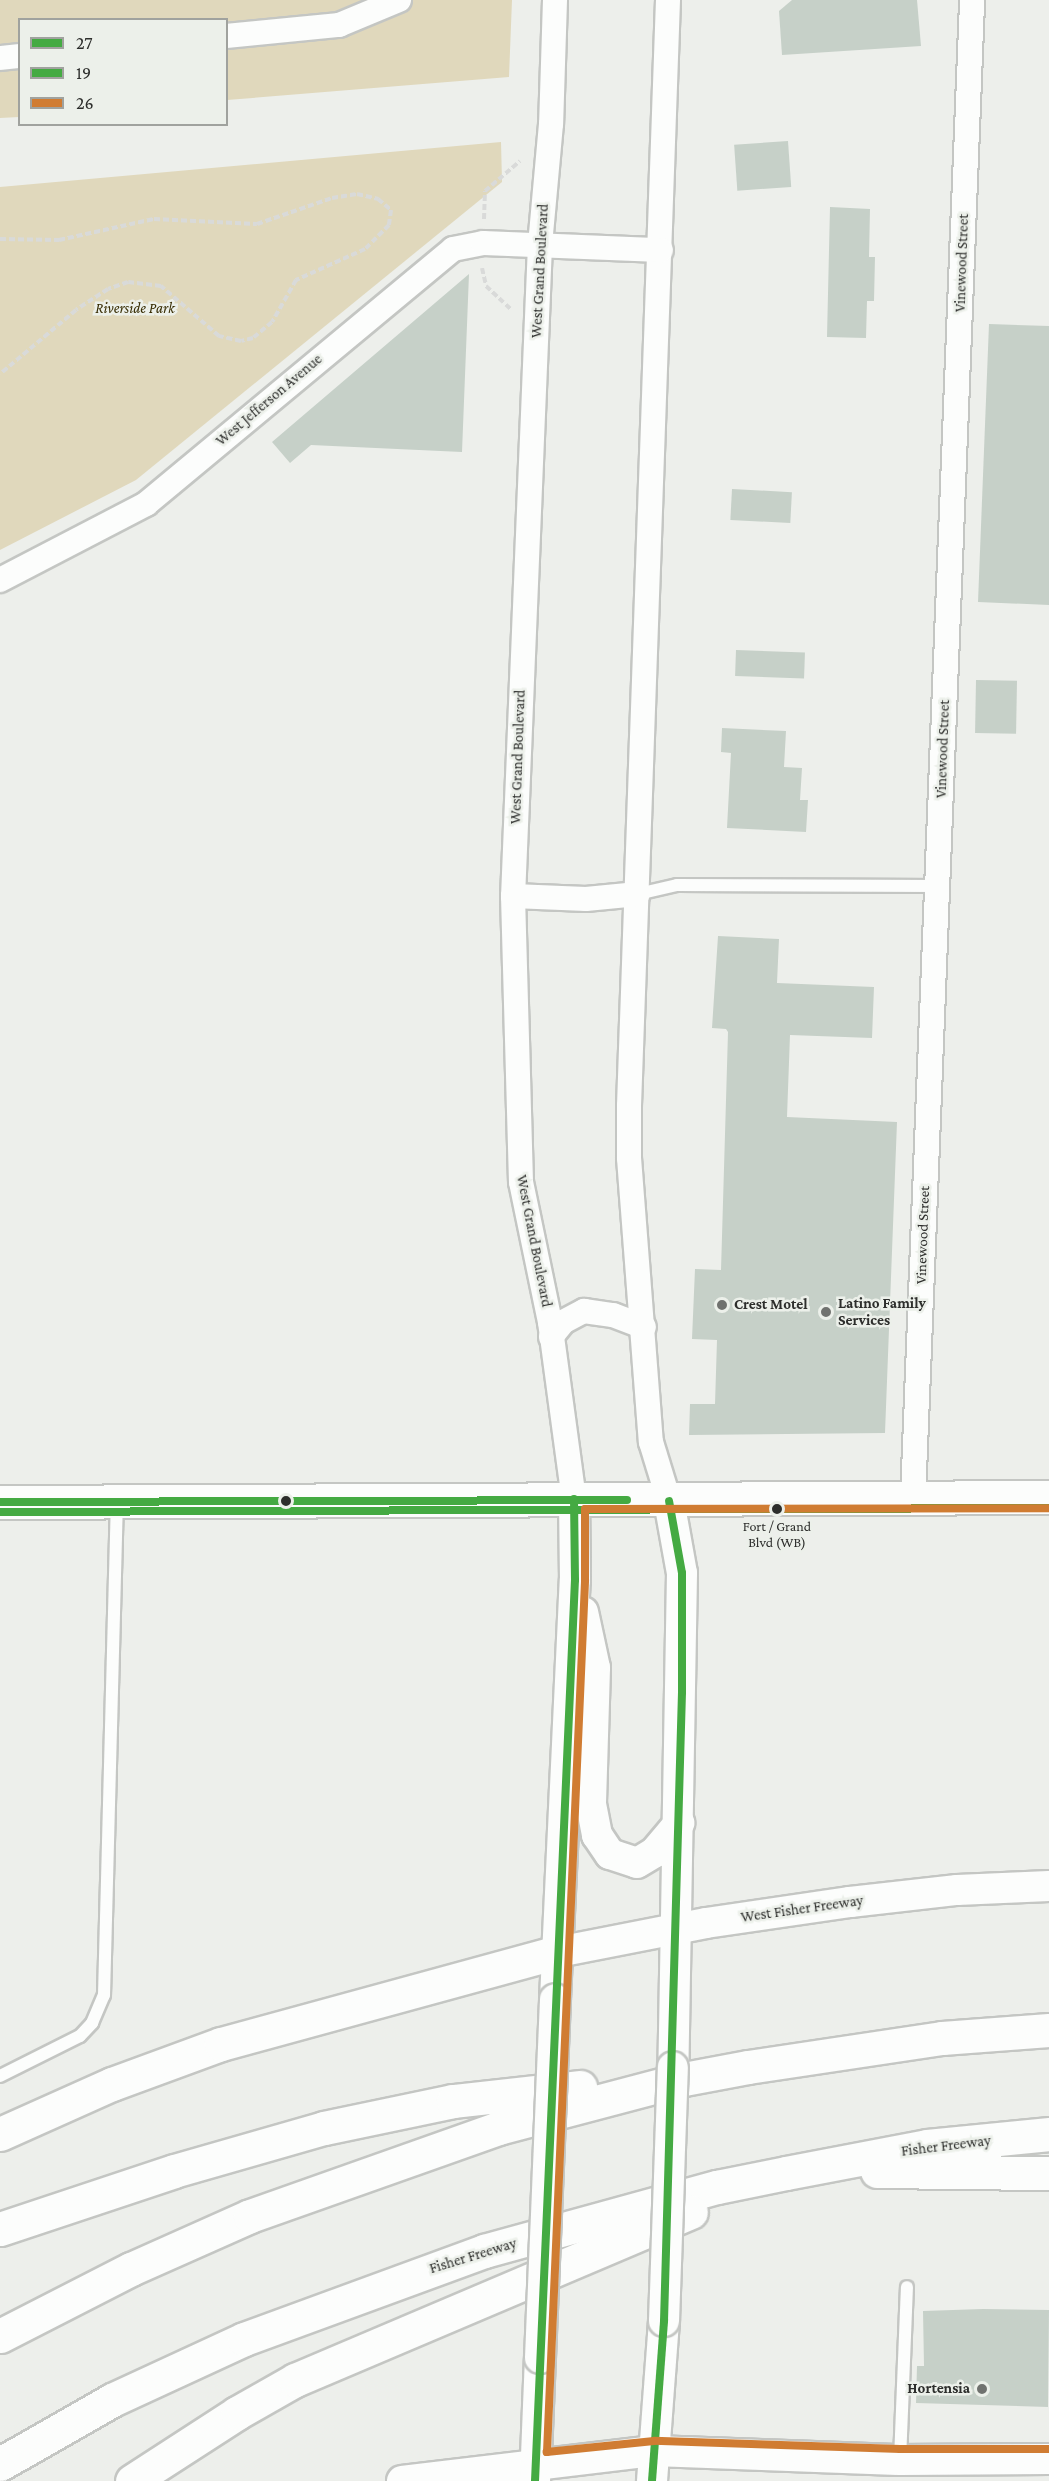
<!DOCTYPE html>
<style>
body{margin:0}
#map{position:relative;width:1049px;height:2481px;overflow:hidden;background:#edefeb;font-family:"Crimson Pro",serif}
div>[style]{position:absolute}
.green>*{inset:0;background:#e0d8bc}
.building>*{inset:0;background:#c6d0c8;transform-origin:0 0}
.path>*{height:4px;margin-top:-2px;transform-origin:0;background:repeating-linear-gradient(90deg,#d9dad9 0 6px,transparent 0 9px)}
.roads{filter:drop-shadow(2px 0 #c4c6c3) drop-shadow(-2px 0 #c4c6c3) drop-shadow(0 2px #c4c6c3) drop-shadow(0 -2px #c4c6c3)}
.service>*{height:12px;margin:-6px;padding:0 6px;transform-origin:6px;border-radius:6px;background:#fcfdfc}
.minor>*{height:24px;margin:-12px;padding:0 12px;transform-origin:12px;border-radius:12px;background:#fcfdfc}
.tertiary>*{height:30px;margin:-15px;padding:0 15px;transform-origin:15px;border-radius:15px;background:#fcfdfc}
.primary>*{height:33px;margin:-16.5px;padding:0 16.5px;transform-origin:16.5px;border-radius:16.5px;background:#fcfdfc}
.motorway>*{height:33px;margin:-16.5px;padding:0 16.5px;transform-origin:16.5px;border-radius:16.5px;background:#fcfdfc}
.bridges{filter:drop-shadow(2px 0 #c4c6c3) drop-shadow(-2px 0 #c4c6c3) drop-shadow(0 2px #c4c6c3) drop-shadow(0 -2px #c4c6c3)}
.tertiary-bridge>*{height:30px;margin:-15px;padding:0 15px;transform-origin:15px;border-radius:15px;background:#fcfdfc}
.bus-1>*{height:8px;margin:-4px;padding:0 4px;transform-origin:4px;border-radius:4px;background:#44aa42}
.bus-2>*{height:8px;margin:-4px;padding:0 4px;transform-origin:4px;border-radius:4px;background:#44aa42}
.bus-3>*{height:8px;margin:-4px;padding:0 4px;transform-origin:4px;border-radius:4px;background:#d07c32}
.dots>*{width:16px;height:16px;translate:-50% -50%;box-sizing:border-box;border:3px solid #ecf0ea;border-radius:50%}
span{translate:-50% -50%;white-space:nowrap;text-align:center;line-height:1.15;-webkit-text-stroke:5px #ecf0ea;paint-order:stroke}
.bus-label{font-size:14px;color:#2d2e2c}
.street-label{font-size:15px;color:#2d2e2c}
.park-label{font-size:15px;color:#362b01;font-style:italic}
.poi-label{font-size:15px;color:#2d2e2c;font-weight:700}
.left{translate:0 -50%;text-align:left}
.right{translate:-100% -50%;text-align:right}
.legend{position:absolute;left:18px;top:18px;width:210px;height:108px;box-sizing:border-box;background:#ecf0ea;border:2px solid #a0a29e;margin:0;padding:8px 10px;list-style:none;font-size:18px;color:#2d2e2c}
.legend li{display:flex;align-items:center;gap:12px;height:30px}
.legend b{width:30px;border:2px solid #a0a29e}
</style>
<div id="map">
<div class="green">
<div style="clip-path:polygon(0 0,512px 0,509px 77px,227px 100px,226px 20px,20px 20px,19px 117px,0 118px)"></div>
<div style="clip-path:polygon(501px 142px,502px 182px,136px 480px,0 550px,0 187px)"></div>
</div>
<div class="building">
<div style="clip-path:polygon(792px 0,917px 0,921px 46px,782px 55px,779px 11px)"></div>
<div style="left:788px;top:141px;width:46px;height:54px;rotate:86deg"></div>
<div style="clip-path:polygon(830px 207px,870px 209px,869px 257px,875px 257px,874px 301px,867px 301px,866px 338px,827px 337px)"></div>
<div style="clip-path:polygon(469px 274px,462px 452px,311px 445px,290px 463px,272px 442px)"></div>
<div style="clip-path:polygon(989px 324px,1049px 326px,1049px 605px,978px 602px)"></div>
<div style="left:732px;top:489px;width:60px;height:31px;rotate:3deg"></div>
<div style="left:736px;top:650px;width:69px;height:26px;rotate:2deg"></div>
<div style="left:976px;top:680px;width:41px;height:53px;rotate:1deg"></div>
<div style="clip-path:polygon(722px 728px,786px 731px,784px 767px,802px 768px,800px 800px,808px 800px,806px 832px,727px 828px,731px 753px,721px 752px)"></div>
<div style="clip-path:polygon(718px 936px,779px 939px,777px 983px,874px 987px,872px 1038px,790px 1035px,787px 1117px,897px 1122px,885px 1433px,689px 1435px,690px 1404px,715px 1404px,717px 1340px,692px 1339px,695px 1269px,721px 1270px,728px 1032px,726px 1029px,712px 1028px)"></div>
<div style="clip-path:polygon(983px 2309px,1049px 2310px,1048px 2407px,916px 2403px,917px 2366px,924px 2366px,923px 2311px)"></div>
</div>
<div class="path">
<div style="left:484px;top:219px;width:28px;rotate:-88deg"></div>
<div style="left:485px;top:191px;width:46px;rotate:-40.6deg"></div>
<div style="left:0;top:239px;width:59px;rotate:1deg"></div>
<div style="left:59px;top:240px;width:97px;rotate:-12.5deg"></div>
<div style="left:154px;top:219px;width:103px;rotate:2.8deg"></div>
<div style="left:257px;top:224px;width:79px;rotate:-19.1deg"></div>
<div style="left:332px;top:198px;width:25px;rotate:-9deg"></div>
<div style="left:357px;top:194px;width:22px;rotate:13deg"></div>
<div style="left:378px;top:199px;width:17px;rotate:40deg"></div>
<div style="left:391px;top:210px;width:15px;rotate:98deg"></div>
<div style="left:389px;top:225px;width:34px;rotate:135deg"></div>
<div style="left:365px;top:249px;width:76px;rotate:155.8deg"></div>
<div style="left:296px;top:280px;width:48px;rotate:119.7deg"></div>
<div style="left:272px;top:322px;width:25px;rotate:140deg"></div>
<div style="left:253px;top:338px;width:12px;rotate:166deg"></div>
<div style="left:241px;top:341px;width:23px;rotate:-167deg"></div>
<div style="left:219px;top:336px;width:77px;rotate:-139.2deg"></div>
<div style="left:161px;top:286px;width:33px;rotate:-173deg"></div>
<div style="left:128px;top:282px;width:21px;rotate:161deg"></div>
<div style="left:108px;top:289px;width:38px;rotate:147deg"></div>
<div style="left:76px;top:310px;width:99px;rotate:139.9deg"></div>
<div style="left:482px;top:268px;width:18px;rotate:77deg"></div>
<div style="left:486px;top:286px;width:34px;rotate:43deg"></div>
</div>
<div class="roads">
<div class="service">
<div style="left:638px;top:894px;width:40px;rotate:-13deg"></div>
<div style="left:677px;top:885px;width:260px;rotate:0.2deg"></div>
<div style="left:0;top:2076px;width:89px;rotate:-26.6deg"></div>
<div style="left:80px;top:2036px;width:18px;rotate:-47deg"></div>
<div style="left:92px;top:2023px;width:30px;rotate:-67deg"></div>
<div style="left:104px;top:1995px;width:493px;rotate:-88.5deg"></div>
<div style="left:900px;top:2460px;width:173px;rotate:-87.7deg"></div>
</div>
<div class="minor">
<div style="left:555px;top:0;width:124px;rotate:91.8deg"></div>
<div style="left:551px;top:124px;width:121px;rotate:95.2deg"></div>
<div style="left:540px;top:245px;width:652px;rotate:92.37deg"></div>
<div style="left:513px;top:896px;width:286px;rotate:88.4deg"></div>
<div style="left:521px;top:1182px;width:143px;rotate:78.3deg"></div>
<div style="left:550px;top:1322px;width:179px;rotate:82.3deg"></div>
<div style="left:668px;top:0;width:1107px;rotate:92.02deg"></div>
<div style="left:629px;top:1106px;width:52px;rotate:90deg"></div>
<div style="left:629px;top:1158px;width:285px;rotate:85.6deg"></div>
<div style="left:651px;top:1442px;width:62px;rotate:73deg"></div>
<div style="left:226px;top:36px;width:114px;rotate:-5.6deg"></div>
<div style="left:339px;top:25px;width:65px;rotate:-22.6deg"></div>
<div style="left:0;top:58px;width:20px;rotate:-6deg"></div>
<div style="left:0;top:580px;width:165px;rotate:-27.5deg"></div>
<div style="left:146px;top:504px;width:399px;rotate:-39.7deg"></div>
<div style="left:453px;top:249px;width:31px;rotate:-11deg"></div>
<div style="left:483px;top:243px;width:178px;rotate:2.3deg"></div>
<div style="left:513px;top:896px;width:73px;rotate:2.4deg"></div>
<div style="left:586px;top:899px;width:52px;rotate:-5.5deg"></div>
<div style="left:551px;top:1337px;width:19px;rotate:-51deg"></div>
<div style="left:563px;top:1322px;width:24px;rotate:-28deg"></div>
<div style="left:584px;top:1311px;width:29px;rotate:8deg"></div>
<div style="left:613px;top:1315px;width:33px;rotate:21deg"></div>
<div style="left:913px;top:1498px;width:1499px;rotate:-87.74deg"></div>
</div>
<div class="tertiary">
<div style="left:669px;top:1501px;width:73px;rotate:79.8deg"></div>
<div style="left:682px;top:1573px;width:494px;rotate:91deg"></div>
<div style="left:583px;top:1612px;width:57px;rotate:77.9deg"></div>
<div style="left:595px;top:1668px;width:136px;rotate:91.7deg"></div>
<div style="left:591px;top:1804px;width:32px;rotate:79deg"></div>
<div style="left:597px;top:1835px;width:23px;rotate:56deg"></div>
<div style="left:610px;top:1854px;width:28px;rotate:18deg"></div>
<div style="left:637px;top:1863px;width:21px;rotate:-31deg"></div>
<div style="left:655px;top:1852px;width:38px;rotate:-50deg"></div>
<div style="left:558px;top:1952px;width:151px;rotate:-11.1deg"></div>
<div style="left:706px;top:1923px;width:146px;rotate:-8.3deg"></div>
<div style="left:850px;top:1902px;width:108px;rotate:-6.4deg"></div>
<div style="left:957px;top:1890px;width:92px;rotate:-2.5deg"></div>
<div style="left:555px;top:1999px;width:419px;rotate:-87.3deg"></div>
<div style="left:575px;top:1580px;width:81px;rotate:-90.7deg"></div>
<div style="left:402px;top:2481px;width:254px;rotate:-6.8deg"></div>
<div style="left:654px;top:2451px;width:246px;rotate:2.1deg"></div>
<div style="left:900px;top:2460px;width:149px;rotate:-0.4deg"></div>
<div style="left:535px;top:2481px;width:123px;rotate:-87.7deg"></div>
<div style="left:652px;top:2481px;width:160px;rotate:-85.7deg"></div>
</div>
<div class="primary">
<div style="left:0;top:1502px;width:1049px;rotate:-0.27deg"></div>
</div>
<div class="motorway">
<div style="left:0;top:2134px;width:123px;rotate:-24.1deg"></div>
<div style="left:112px;top:2084px;width:116px;rotate:-20.2deg"></div>
<div style="left:221px;top:2044px;width:349px;rotate:-15.3deg"></div>
<div style="left:877px;top:2171px;width:172px;rotate:0.7deg"></div>
<div style="left:0;top:2229px;width:183px;rotate:-18.4deg"></div>
<div style="left:174px;top:2171px;width:156px;rotate:-16deg"></div>
<div style="left:324px;top:2128px;width:132px;rotate:-11.8deg"></div>
<div style="left:453px;top:2101px;width:128px;rotate:-6.3deg"></div>
<div style="left:0;top:2336px;width:147px;rotate:-27.1deg"></div>
<div style="left:131px;top:2269px;width:130px;rotate:-24deg"></div>
<div style="left:250px;top:2216px;width:263px;rotate:-19.5deg"></div>
<div style="left:498px;top:2128px;width:192px;rotate:-14.8deg"></div>
<div style="left:684px;top:2079px;width:65px;rotate:-10.6deg"></div>
<div style="left:748px;top:2067px;width:196px;rotate:-8.5deg"></div>
<div style="left:942px;top:2038px;width:107px;rotate:-4.3deg"></div>
<div style="left:0;top:2464px;width:129px;rotate:-29.7deg"></div>
<div style="left:112px;top:2400px;width:145px;rotate:-24.8deg"></div>
<div style="left:244px;top:2339px;width:256px;rotate:-20.1deg"></div>
<div style="left:484px;top:2251px;width:242px;rotate:-15.4deg"></div>
<div style="left:717px;top:2187px;width:70px;rotate:-11.5deg"></div>
<div style="left:786px;top:2173px;width:144px;rotate:-10.8deg"></div>
<div style="left:927px;top:2146px;width:123px;rotate:-5.6deg"></div>
<div style="left:132px;top:2481px;width:125px;rotate:-32.9deg"></div>
<div style="left:237px;top:2413px;width:67px;rotate:-29.6deg"></div>
<div style="left:295px;top:2380px;width:430px;rotate:-23deg"></div>
</div>
</div>
<div class="bridges">
<div class="tertiary-bridge">
<div style="left:664px;top:2321px;width:254px;rotate:-88deg"></div>
<div style="left:540px;top:2358px;width:359px;rotate:-87.6deg"></div>
</div>
</div>
<div class="bus-1">
<div style="left:0;top:1502px;width:627px;rotate:-0.18deg"></div>
<div style="left:535px;top:2481px;width:902px;rotate:-87.46deg"></div>
<div style="left:575px;top:1580px;width:81px;rotate:-90.7deg"></div>
<div style="left:652px;top:2481px;width:160px;rotate:-85.7deg"></div>
<div style="left:664px;top:2321px;width:629px;rotate:-88.36deg"></div>
<div style="left:682px;top:1692px;width:119px;rotate:-90deg"></div>
<div style="left:682px;top:1573px;width:73px;rotate:-100.2deg"></div>
</div>
<div class="bus-2">
<div style="left:0;top:1512px;width:1049px;rotate:-0.22deg"></div>
</div>
<div class="bus-3">
<div style="left:1049px;top:2449px;width:149px;rotate:180deg"></div>
<div style="left:900px;top:2449px;width:246px;rotate:-178.1deg"></div>
<div style="left:654px;top:2441px;width:108px;rotate:174.1deg"></div>
<div style="left:547px;top:2452px;width:873px;rotate:-87.5deg"></div>
<div style="left:585px;top:1580px;width:71px;rotate:-90deg"></div>
<div style="left:585px;top:1509px;width:464px;rotate:-0.1deg"></div>
</div>
<div class="dots">
<div style="left:722px;top:1305px;background:#70726f"></div>
<div style="left:826px;top:1312px;background:#70726f"></div>
<div style="left:286px;top:1501px;background:#2d2e2c"></div>
<div style="left:777px;top:1509px;background:#2d2e2c"></div>
<div style="left:982px;top:2389px;background:#70726f"></div>
</div>
<div class="bus-label">
<span style="left:777px;top:1534px">Fort / Grand<br>Blvd (WB)</span>
</div>
<div class="street-label">
<span style="left:962px;top:263px;rotate:-88deg">Vinewood Street</span>
<span style="left:540px;top:271px;rotate:-87deg">West Grand Boulevard</span>
<span style="left:269px;top:400px;rotate:-40deg">West Jefferson Avenue</span>
<span style="left:943px;top:749px;rotate:-88deg">Vinewood Street</span>
<span style="left:518px;top:757px;rotate:-88deg">West Grand Boulevard</span>
<span style="left:923px;top:1235px;rotate:-88deg">Vinewood Street</span>
<span style="left:534px;top:1241px;rotate:79deg">West Grand Boulevard</span>
<span style="left:802px;top:1909px;rotate:-8deg">West Fisher Freeway</span>
<span style="left:946px;top:2146px;rotate:-7deg">Fisher Freeway</span>
<span style="left:473px;top:2256px;rotate:-17deg">Fisher Freeway</span>
</div>
<div class="park-label">
<span style="left:135px;top:309px">Riverside Park</span>
</div>
<div class="poi-label">
<span class="left" style="left:838px;top:1312px">Latino Family<br>Services</span>
<span class="left" style="left:734px;top:1305px">Crest Motel</span>
<span class="right" style="left:970px;top:2389px">Hortensia</span>
</div>
<ul class="legend">
<li><b style="height:8px;background:#44aa42"></b>27</li>
<li><b style="height:8px;background:#44aa42"></b>19</li>
<li><b style="height:8px;background:#d07c32"></b>26</li>
</ul>
</div>
